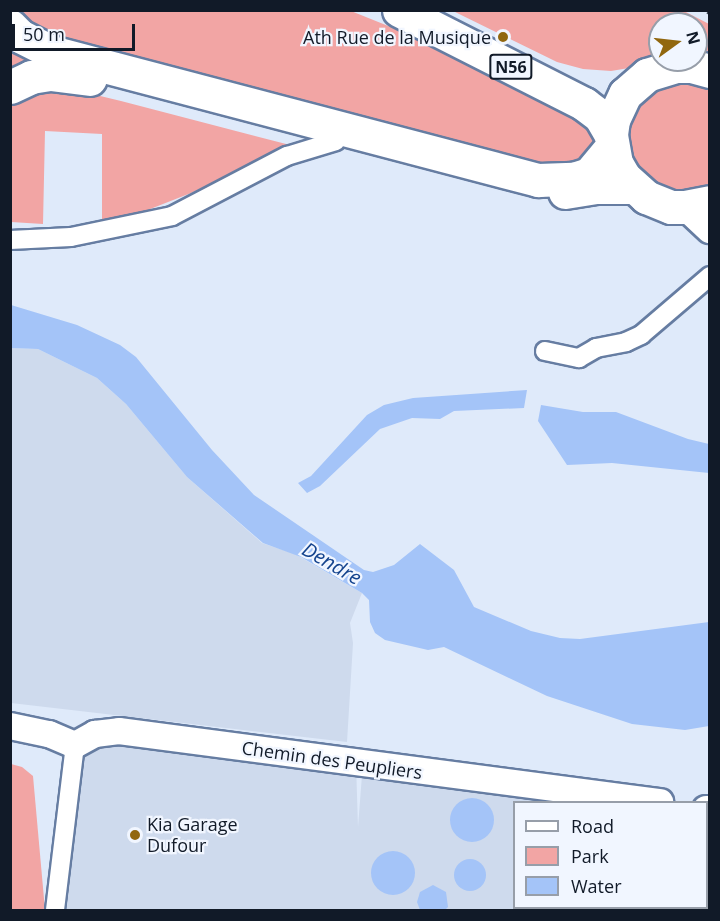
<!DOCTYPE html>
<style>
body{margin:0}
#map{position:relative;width:720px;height:921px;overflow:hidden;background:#dfeafa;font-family:"Open Sans",sans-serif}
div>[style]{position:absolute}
.built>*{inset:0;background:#cedaed}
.green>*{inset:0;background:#f2a5a4}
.water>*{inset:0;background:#a4c4f8}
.round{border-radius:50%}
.roads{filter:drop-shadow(2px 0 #667da2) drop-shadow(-2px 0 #667da2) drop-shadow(0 2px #667da2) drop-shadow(0 -2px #667da2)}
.street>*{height:18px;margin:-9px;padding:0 9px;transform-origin:9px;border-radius:9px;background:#fff}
.secondary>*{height:26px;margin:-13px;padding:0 13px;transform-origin:13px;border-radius:13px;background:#fff}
.highway>*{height:33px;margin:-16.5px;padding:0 16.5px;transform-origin:16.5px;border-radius:16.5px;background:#fff}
.rail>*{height:7px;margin-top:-3.5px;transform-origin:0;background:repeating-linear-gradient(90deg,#f1f6ff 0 14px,#3c4554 0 28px);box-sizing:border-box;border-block:2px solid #3c4554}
.dots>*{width:16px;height:16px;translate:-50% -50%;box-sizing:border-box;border:3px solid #f1f6ff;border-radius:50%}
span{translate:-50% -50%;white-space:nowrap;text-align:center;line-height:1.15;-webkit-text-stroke:4.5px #f1f6ff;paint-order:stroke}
.shield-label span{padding:2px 4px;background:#f1f6ff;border:2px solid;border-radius:4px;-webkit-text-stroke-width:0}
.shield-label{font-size:16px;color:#111a28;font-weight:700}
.poi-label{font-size:18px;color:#111a28}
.right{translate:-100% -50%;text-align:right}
.left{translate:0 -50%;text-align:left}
.street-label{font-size:18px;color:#111a28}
.water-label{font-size:20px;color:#15448e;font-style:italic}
.frame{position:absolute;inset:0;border:12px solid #111a28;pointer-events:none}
.legend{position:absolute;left:513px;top:801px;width:195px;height:108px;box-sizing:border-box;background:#f1f6ff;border:2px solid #979ea9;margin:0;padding:8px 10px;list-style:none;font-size:18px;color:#111a28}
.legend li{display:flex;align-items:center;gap:12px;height:30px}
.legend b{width:30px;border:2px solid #979ea9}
.north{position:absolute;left:648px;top:12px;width:60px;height:60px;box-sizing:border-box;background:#f1f6ff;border:2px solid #979ea9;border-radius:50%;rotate:75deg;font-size:16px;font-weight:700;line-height:24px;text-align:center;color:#111a28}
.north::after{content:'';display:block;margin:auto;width:21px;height:27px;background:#91670f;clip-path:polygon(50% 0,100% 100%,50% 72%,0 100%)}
.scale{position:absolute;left:12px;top:24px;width:123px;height:27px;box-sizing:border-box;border:3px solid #111a28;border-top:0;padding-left:8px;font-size:18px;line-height:21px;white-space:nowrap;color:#111a28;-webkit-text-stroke:4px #f1f6ff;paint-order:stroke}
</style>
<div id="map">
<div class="built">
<div style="clip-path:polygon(11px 348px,38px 349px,97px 378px,126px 404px,187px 477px,262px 543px,295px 554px,362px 593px,350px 623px,353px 643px,347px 742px,11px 703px)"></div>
<div style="clip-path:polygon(85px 737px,356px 763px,358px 827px,362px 775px,600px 802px,514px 802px,514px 908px,706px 908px,707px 862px,709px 863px,709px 910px,55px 910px)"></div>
</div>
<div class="green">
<div style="clip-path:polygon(10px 11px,351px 11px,428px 42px,582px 117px,594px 134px,595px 144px,582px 163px,536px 165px,52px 39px)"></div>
<div style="clip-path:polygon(453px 11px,684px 11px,709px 24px,709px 51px,696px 50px,696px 24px,660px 24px,660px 53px,629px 68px,611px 71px,583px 69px,557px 62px)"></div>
<div style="clip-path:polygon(11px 42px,46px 60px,11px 77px)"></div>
<div style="clip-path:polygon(678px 80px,694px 82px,710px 88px,709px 184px,685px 192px,669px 191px,655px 185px,633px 162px,626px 131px,638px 102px,649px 91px)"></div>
<div style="clip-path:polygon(46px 83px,121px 101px,290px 145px,191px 193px,140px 213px,102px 220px,102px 134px,45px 131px,43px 224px,11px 222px,11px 98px)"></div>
<div style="clip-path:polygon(11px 764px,22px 767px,33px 776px,45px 910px,11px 910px)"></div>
</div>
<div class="water">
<div style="clip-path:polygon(11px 305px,77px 325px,120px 345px,136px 357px,212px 450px,254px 495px,364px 570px,373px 572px,394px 565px,420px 544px,454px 570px,474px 607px,531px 631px,560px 638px,580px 639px,709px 622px,709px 726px,685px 730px,632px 724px,547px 696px,444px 647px,428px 650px,385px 640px,375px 633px,370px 622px,369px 600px,362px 593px,301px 557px,263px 543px,187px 477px,126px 404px,97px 378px,38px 349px,11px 348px)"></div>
<div style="clip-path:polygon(527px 390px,524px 408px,454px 411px,440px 419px,412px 418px,380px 429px,320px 486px,307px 493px,298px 483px,311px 476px,367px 415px,384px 405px,413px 398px)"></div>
<div style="clip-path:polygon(541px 405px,583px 412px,616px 412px,688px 439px,709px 444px,709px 473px,612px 463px,567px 465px,538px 421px)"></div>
<div class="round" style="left:450px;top:798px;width:44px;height:44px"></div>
<div class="round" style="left:371px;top:851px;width:44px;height:44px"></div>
<div class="round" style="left:454px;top:859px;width:32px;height:32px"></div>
<div style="clip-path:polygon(433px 885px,446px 892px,448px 907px,445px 910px,420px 910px,417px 902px,420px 892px)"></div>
</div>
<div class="roads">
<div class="street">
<div style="left:10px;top:240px;width:61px;rotate:-2.8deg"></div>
<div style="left:71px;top:237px;width:103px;rotate:-11.7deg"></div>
<div style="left:172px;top:216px;width:130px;rotate:-27.6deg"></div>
<div style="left:287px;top:156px;width:51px;rotate:-17deg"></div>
<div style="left:545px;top:351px;width:35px;rotate:12deg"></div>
<div style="left:579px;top:358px;width:20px;rotate:-30deg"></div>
<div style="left:596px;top:348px;width:31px;rotate:-11deg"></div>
<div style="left:626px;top:342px;width:17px;rotate:-25deg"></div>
<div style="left:641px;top:335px;width:91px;rotate:-40.5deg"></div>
<div style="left:55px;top:910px;width:166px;rotate:-83.1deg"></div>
</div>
<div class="secondary">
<div style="left:685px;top:207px;width:34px;rotate:43deg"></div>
<div style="left:10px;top:726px;width:40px;rotate:12deg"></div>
<div style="left:49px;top:734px;width:28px;rotate:23deg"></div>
<div style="left:75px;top:745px;width:23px;rotate:-29deg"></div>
<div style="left:95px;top:734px;width:24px;rotate:-7deg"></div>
<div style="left:119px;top:731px;width:546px;rotate:7.48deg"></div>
<div style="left:706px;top:809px;width:4px"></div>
</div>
<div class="highway">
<div style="left:399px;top:10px;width:208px;rotate:26.9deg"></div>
<div style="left:584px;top:104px;width:20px;rotate:37deg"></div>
<div style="left:600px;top:116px;width:22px;rotate:60deg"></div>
<div style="left:10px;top:26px;width:14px;rotate:45deg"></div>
<div style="left:20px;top:36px;width:35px;rotate:27deg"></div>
<div style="left:51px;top:52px;width:504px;rotate:14.73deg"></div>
<div style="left:538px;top:180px;width:35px;rotate:-2deg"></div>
<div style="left:573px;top:179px;width:17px;rotate:-17deg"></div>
<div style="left:589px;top:174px;width:35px;rotate:-50deg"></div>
<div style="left:710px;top:71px;width:20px;rotate:-165deg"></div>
<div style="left:691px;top:66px;width:15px;rotate:180deg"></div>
<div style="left:676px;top:66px;width:30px;rotate:163deg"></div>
<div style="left:647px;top:75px;width:29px;rotate:139deg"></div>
<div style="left:625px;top:94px;width:29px;rotate:115deg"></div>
<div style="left:613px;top:120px;width:15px;rotate:98deg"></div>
<div style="left:611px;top:135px;width:28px;rotate:80deg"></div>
<div style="left:616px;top:163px;width:16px;rotate:60deg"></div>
<div style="left:624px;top:177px;width:30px;rotate:42deg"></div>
<div style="left:646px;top:197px;width:27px;rotate:22deg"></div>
<div style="left:671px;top:207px;width:14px"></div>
<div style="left:685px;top:207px;width:25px;rotate:-11deg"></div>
<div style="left:10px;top:87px;width:23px;rotate:-25deg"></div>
<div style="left:31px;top:77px;width:19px;rotate:-9deg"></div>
<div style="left:50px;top:74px;width:40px;rotate:7.1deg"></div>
<div style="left:565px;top:192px;width:30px;rotate:-9deg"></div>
<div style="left:595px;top:187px;width:37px"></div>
</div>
</div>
<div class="rail">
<div style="left:708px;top:10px;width:2px;rotate:27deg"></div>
</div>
<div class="dots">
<div style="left:503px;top:37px;background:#91670f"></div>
<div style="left:135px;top:835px;background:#91670f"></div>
</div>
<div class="shield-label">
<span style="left:511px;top:67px">N56</span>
</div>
<div class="poi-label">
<span class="right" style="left:491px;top:37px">Ath Rue de la Musique</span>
<span class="left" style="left:147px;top:835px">Kia Garage<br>Dufour</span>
</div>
<div class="street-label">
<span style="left:332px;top:760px;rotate:8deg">Chemin des Peupliers</span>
</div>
<div class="water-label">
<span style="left:332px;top:563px;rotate:30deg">Dendre</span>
</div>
<div class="frame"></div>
<ul class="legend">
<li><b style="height:8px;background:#fff"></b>Road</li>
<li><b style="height:16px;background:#f2a5a4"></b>Park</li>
<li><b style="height:16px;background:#a4c4f8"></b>Water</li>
</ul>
<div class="north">N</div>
<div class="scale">50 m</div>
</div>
